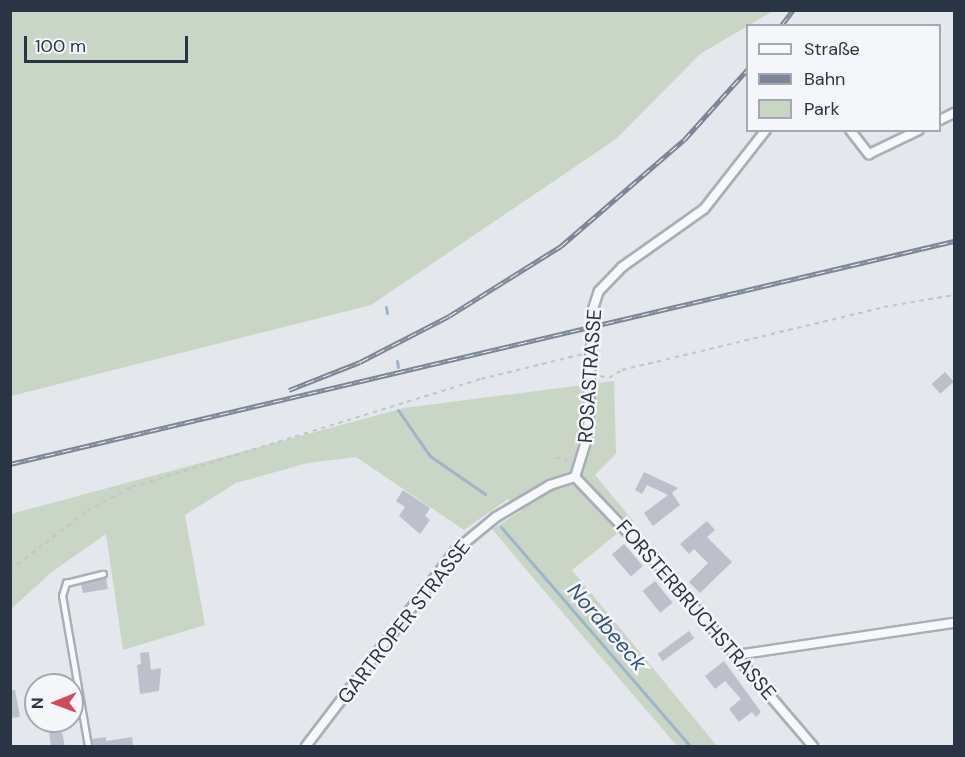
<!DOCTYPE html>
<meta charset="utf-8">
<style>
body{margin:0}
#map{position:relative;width:965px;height:757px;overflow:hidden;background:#e4e7ec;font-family:"DM Sans",sans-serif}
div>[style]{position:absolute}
.green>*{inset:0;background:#c9d6c5}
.stream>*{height:3px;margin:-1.5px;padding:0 1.5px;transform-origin:1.5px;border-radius:1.5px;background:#9fb4cc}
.building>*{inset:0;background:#bbc0ca;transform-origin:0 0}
.path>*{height:2px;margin-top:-1px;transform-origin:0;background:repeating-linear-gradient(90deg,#c2c5cb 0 4.5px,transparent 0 9px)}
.roads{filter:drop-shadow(2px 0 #a9aeb7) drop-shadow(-2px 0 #a9aeb7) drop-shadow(0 2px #a9aeb7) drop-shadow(0 -2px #a9aeb7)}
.service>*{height:4.5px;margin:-2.25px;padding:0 2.25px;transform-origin:2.25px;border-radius:2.25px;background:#f7f8fa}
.minor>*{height:8px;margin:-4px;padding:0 4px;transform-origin:4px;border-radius:4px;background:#f7f8fa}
.rail>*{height:5px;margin-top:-2.5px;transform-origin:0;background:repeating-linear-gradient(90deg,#f4f6f9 0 9px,#7d8696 0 18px);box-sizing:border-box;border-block:2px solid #7d8696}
span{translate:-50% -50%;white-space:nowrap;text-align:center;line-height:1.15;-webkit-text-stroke:5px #f4f6f9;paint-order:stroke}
.street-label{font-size:20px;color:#2b3445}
.water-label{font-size:21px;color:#34527a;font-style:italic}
.frame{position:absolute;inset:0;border:12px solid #2b3445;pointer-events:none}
.legend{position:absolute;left:746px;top:24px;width:195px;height:108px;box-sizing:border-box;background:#f4f6f9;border:2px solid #a4a8b1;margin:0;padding:8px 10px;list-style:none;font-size:18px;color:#2b3445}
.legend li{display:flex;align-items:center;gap:12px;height:30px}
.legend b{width:30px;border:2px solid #a4a8b1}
.north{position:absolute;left:24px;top:673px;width:60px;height:60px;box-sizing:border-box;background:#f4f6f9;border:2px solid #a4a8b1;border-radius:50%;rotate:269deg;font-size:16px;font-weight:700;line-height:24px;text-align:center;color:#2b3445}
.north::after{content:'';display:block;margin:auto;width:21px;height:27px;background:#d1495b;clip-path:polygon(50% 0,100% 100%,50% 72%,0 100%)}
.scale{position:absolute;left:24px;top:36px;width:164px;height:27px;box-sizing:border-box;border:3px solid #2b3445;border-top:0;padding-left:8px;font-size:18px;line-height:21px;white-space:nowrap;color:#2b3445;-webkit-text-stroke:4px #f4f6f9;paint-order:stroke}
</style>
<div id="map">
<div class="green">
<div style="clip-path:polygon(11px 10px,773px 10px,773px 11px,700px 54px,616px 139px,371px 305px,11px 396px)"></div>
<div style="clip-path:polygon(614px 381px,616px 454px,595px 475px,633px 521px,572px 570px,717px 746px,677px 746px,562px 612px,492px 529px,521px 511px,508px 499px,464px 530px,356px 457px,308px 463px,236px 483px,185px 515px,205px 625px,123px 650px,106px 534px,53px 571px,11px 609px,11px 514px,404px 408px)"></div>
</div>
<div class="stream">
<div style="left:386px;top:307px;width:6px;rotate:81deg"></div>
<div style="left:397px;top:361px;width:6px;rotate:81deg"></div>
<div style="left:398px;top:410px;width:56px;rotate:55.2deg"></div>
<div style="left:430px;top:456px;width:67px;rotate:34.6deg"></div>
<div style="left:501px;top:527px;width:289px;rotate:49.2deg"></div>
</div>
<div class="building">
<div style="left:945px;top:372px;width:13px;height:18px;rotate:48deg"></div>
<div style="clip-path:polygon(644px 472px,678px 488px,672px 493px,680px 505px,653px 526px,644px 513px,668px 495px,647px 485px,642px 494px,635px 490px)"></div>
<div style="clip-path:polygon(403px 490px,430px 508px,425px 516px,430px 520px,420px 534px,399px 516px,405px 507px,396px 501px)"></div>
<div style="clip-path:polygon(707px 521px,715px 530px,707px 537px,732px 562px,700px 593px,689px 582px,708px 563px,694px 549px,689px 554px,680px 544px)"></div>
<div style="left:624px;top:544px;width:29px;height:16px;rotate:49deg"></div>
<div style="clip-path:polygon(106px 578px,108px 589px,83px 593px,81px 584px)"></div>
<div style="left:655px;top:581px;width:28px;height:16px;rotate:51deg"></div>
<div style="left:689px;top:631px;width:9px;height:39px;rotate:54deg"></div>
<div style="clip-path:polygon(149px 652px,151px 670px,161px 668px,159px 691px,140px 694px,137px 665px,141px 664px,140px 653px)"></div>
<div style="clip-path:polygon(724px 661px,761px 712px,756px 717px,752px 712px,739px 722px,729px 709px,741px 699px,725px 681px,715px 689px,705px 676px)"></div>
<div style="clip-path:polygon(10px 690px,15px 690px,20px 717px,10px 718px)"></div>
<div style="clip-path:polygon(60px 721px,65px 747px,51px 747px,48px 722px)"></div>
<div style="clip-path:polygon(106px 737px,106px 741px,132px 737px,133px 747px,92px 747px,91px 739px)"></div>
</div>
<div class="path">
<div style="left:600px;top:376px;width:9px;rotate:13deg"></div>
<div style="left:609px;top:378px;width:15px;rotate:-32deg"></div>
<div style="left:622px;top:370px;width:269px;rotate:-13.5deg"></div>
<div style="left:884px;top:307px;width:71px;rotate:-9.7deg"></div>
<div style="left:555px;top:458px;width:10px"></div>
<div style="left:565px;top:458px;width:7px;rotate:63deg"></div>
<div style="left:10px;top:570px;width:97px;rotate:-37.5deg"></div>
<div style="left:87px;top:511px;width:51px;rotate:-28.1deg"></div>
<div style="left:132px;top:487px;width:365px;rotate:-17.2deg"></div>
<div style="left:481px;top:379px;width:105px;rotate:-13.8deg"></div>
</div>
<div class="roads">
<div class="service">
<div style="left:88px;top:746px;width:152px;rotate:-99.8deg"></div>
<div style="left:62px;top:596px;width:14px;rotate:-73deg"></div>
<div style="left:66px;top:583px;width:38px;rotate:-14deg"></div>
</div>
<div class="minor">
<div style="left:940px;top:120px;width:16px;rotate:-27deg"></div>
<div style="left:850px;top:130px;width:31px;rotate:52deg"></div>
<div style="left:869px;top:154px;width:55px;rotate:-25.6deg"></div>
<div style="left:575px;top:477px;width:44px;rotate:-72.8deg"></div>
<div style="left:588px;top:435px;width:123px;rotate:-88.1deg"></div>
<div style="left:592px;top:312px;width:22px;rotate:-72deg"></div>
<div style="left:599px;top:291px;width:33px;rotate:-46deg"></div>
<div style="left:622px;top:267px;width:100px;rotate:-35.3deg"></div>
<div style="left:704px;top:209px;width:100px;rotate:-51.9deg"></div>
<div style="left:575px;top:477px;width:115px;rotate:46.4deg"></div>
<div style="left:654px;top:560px;width:245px;rotate:49.5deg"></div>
<div style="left:736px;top:655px;width:220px;rotate:-8.4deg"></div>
<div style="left:306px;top:746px;width:247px;rotate:-52.6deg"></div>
<div style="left:456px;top:550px;width:52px;rotate:-39.5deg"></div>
<div style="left:496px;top:517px;width:63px;rotate:-30.7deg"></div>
<div style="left:550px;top:485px;width:26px;rotate:-18deg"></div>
</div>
</div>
<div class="rail">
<div style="left:781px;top:26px;width:20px;rotate:-53deg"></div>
<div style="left:289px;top:390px;width:76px;rotate:-21.5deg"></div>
<div style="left:360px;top:362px;width:100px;rotate:-27.3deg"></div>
<div style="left:449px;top:316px;width:132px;rotate:-32deg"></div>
<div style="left:561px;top:246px;width:162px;rotate:-40.8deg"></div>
<div style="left:684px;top:140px;width:96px;rotate:-48deg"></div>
<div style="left:10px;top:464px;width:970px;rotate:-13.29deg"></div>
</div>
<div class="street-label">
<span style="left:590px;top:376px;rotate:-86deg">ROSASTRASSE</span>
<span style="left:696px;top:610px;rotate:49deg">FORSTERBRUCHSTRASSE</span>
<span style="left:404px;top:622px;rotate:-52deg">GARTROPER STRASSE</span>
</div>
<div class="water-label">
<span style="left:607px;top:627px;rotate:49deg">Nordbeeck</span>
</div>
<div class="frame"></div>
<ul class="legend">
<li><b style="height:8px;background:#f7f8fa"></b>Straße</li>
<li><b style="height:8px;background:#7d8696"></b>Bahn</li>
<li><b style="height:16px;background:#c9d6c5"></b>Park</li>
</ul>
<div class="north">N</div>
<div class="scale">100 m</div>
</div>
